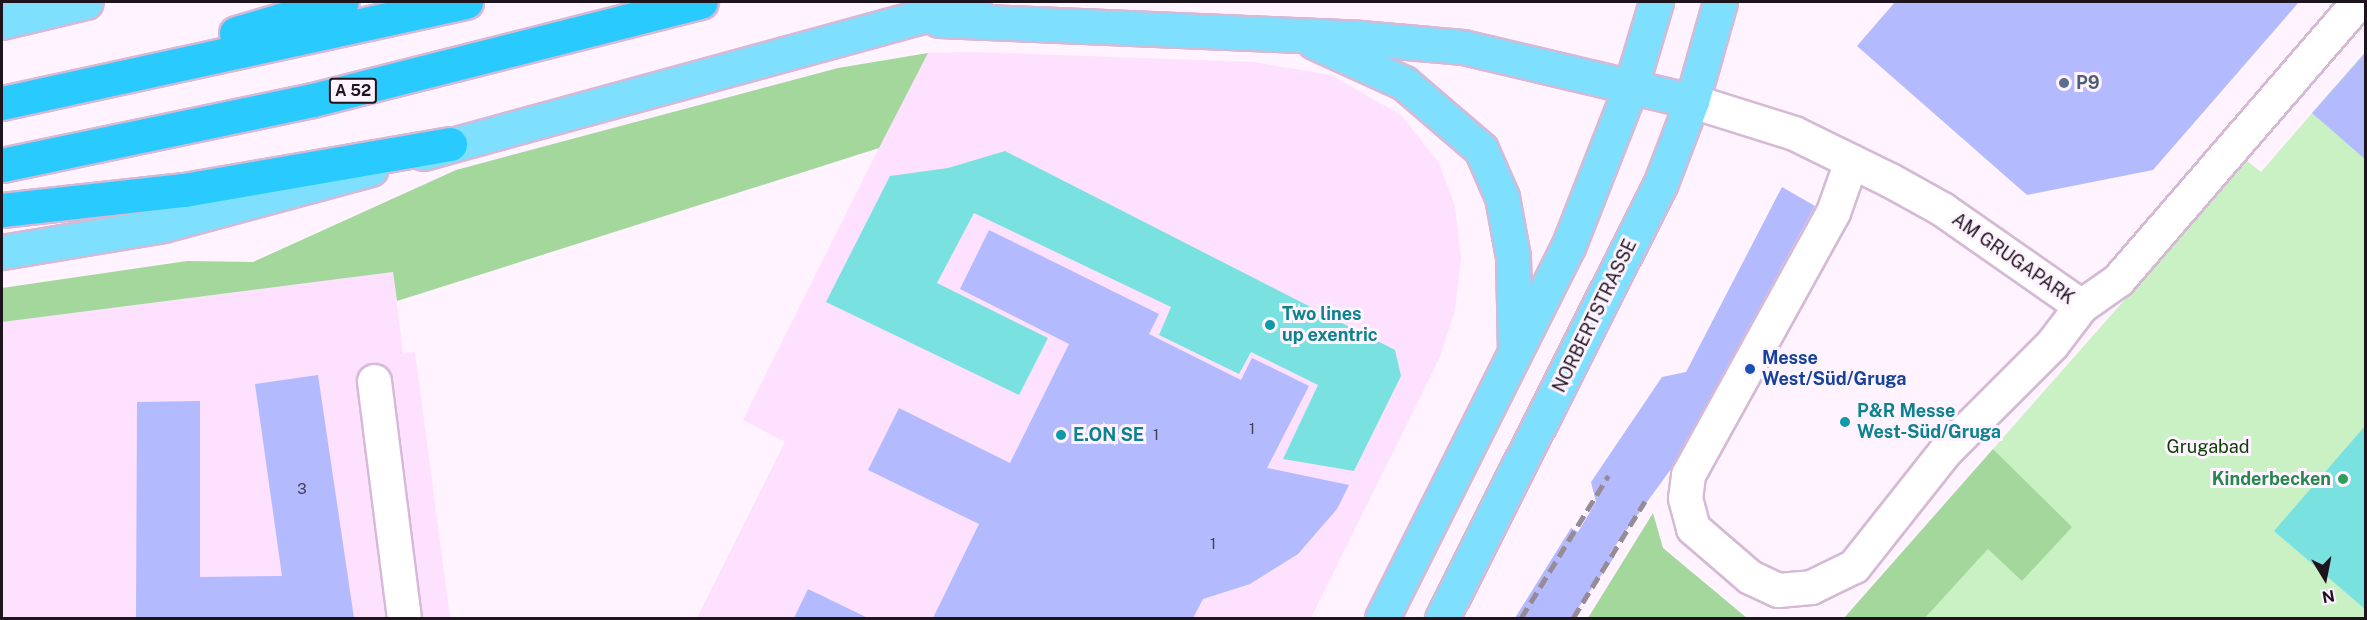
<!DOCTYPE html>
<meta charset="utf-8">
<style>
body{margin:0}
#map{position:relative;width:2367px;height:620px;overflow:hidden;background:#fef3fe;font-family:"Public Sans",sans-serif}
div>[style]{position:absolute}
.built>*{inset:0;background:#fde1fe}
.green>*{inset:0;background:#c9f1c3}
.forest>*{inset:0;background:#a4d79c}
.water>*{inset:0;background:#7ae1e1}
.building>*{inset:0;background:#b4bafe}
.roads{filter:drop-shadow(2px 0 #d5b9d5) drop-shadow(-2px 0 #d5b9d5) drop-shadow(0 2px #d5b9d5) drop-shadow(0 -2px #d5b9d5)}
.minor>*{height:33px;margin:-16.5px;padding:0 16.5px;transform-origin:16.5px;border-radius:16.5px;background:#fff}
.major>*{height:33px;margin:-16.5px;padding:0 16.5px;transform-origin:16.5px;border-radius:16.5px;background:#7fdffe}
.highway>*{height:33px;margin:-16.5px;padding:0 16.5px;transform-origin:16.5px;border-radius:16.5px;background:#29cafe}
.rail>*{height:4.5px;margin-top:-2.25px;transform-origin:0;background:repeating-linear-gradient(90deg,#968b96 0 12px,transparent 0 18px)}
.dots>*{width:16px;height:16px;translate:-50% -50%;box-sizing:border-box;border:3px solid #fef3fe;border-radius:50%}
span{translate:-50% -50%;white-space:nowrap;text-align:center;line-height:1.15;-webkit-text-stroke:6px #fef3fe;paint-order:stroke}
.number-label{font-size:15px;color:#443e56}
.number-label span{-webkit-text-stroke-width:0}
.shield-label span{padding:2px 4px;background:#fef3fe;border:2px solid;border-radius:4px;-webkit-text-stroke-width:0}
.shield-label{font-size:16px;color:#1e141e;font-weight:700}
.service-label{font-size:18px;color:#4e5e75;font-weight:700}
.left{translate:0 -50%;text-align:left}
.street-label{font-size:18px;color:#1e141e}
.culture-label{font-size:18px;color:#0d838f;font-weight:700}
.transit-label{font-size:18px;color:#164399;font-weight:700}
.park-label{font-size:18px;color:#0e4106}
.leisure-label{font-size:18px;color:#27864d;font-weight:700}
.right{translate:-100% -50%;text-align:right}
.frame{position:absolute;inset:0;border:3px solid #1e141e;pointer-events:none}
.north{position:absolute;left:2295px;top:548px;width:60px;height:60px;-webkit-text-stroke:4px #fef3fe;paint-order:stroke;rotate:170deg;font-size:16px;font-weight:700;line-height:24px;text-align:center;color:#1e141e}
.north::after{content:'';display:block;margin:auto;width:21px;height:27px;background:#1e141e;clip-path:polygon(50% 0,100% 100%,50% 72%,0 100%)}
</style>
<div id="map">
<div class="built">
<div style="clip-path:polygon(970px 52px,1254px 62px,1331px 75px,1401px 115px,1439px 163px,1455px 206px,1461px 258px,1455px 310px,1440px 357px,1311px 618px,697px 618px,785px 442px,743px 420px,923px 60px,928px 53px)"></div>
<div style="clip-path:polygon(393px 272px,403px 353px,415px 352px,450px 618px,2px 618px,2px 322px)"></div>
</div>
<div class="green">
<div style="clip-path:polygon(2365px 52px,2365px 618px,1925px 618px,1988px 549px,2071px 527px,1993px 449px,2247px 161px,2261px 172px)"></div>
</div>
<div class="forest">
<div style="clip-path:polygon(928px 53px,879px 148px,397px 301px,393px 272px,2px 322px,2px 288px,187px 261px,253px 262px,456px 170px,838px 68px)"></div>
<div style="clip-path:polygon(1993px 449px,2072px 527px,2022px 581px,1988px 549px,1925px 618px,1844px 618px)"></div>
<div style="clip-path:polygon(1653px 513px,1663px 548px,1747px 618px,1588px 618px)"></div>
</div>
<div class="water">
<div style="clip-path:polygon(1005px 151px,1395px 350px,1401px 376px,1354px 471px,1283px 459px,1318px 385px,1251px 352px,1239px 374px,1159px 335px,1171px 307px,974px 213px,937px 283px,1048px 338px,1019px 395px,826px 302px,890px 176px,948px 168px)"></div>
<div style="clip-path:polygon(2365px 426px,2366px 608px,2365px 609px,2274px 531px)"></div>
</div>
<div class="building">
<div style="clip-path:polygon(1895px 2px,2299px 2px,2153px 170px,2027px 195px,1857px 46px)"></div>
<div style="clip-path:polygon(2366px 52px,2366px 160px,2312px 113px)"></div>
<div style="clip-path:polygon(1782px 187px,1815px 206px,1671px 469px,1610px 553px,1615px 556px,1571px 618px,1515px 618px,1571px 528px,1578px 532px,1596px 502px,1591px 482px,1662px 377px,1686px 372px)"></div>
<div style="clip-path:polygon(989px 230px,1159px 314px,1149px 334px,1241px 380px,1252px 358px,1309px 386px,1267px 468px,1349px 485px,1337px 509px,1298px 554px,1250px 584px,1203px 599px,1193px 618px,933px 618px,979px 524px,868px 470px,899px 408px,1010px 463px,1069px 344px,960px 289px)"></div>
<div style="clip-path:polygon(318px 375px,354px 618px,136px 618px,137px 402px,200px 401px,200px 577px,282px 576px,255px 384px)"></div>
<div style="clip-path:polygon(808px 589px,868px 618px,794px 618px)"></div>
</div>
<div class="roads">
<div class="minor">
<div style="left:1692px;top:101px;width:107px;rotate:17.4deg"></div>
<div style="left:1794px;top:133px;width:107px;rotate:26.1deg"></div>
<div style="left:1890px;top:180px;width:60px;rotate:29.1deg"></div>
<div style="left:1942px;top:209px;width:169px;rotate:34.9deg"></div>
<div style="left:1851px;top:161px;width:54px;rotate:109.4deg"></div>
<div style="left:1833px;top:212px;width:300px;rotate:118.9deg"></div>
<div style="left:1688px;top:475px;width:23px;rotate:97deg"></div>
<div style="left:1685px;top:498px;width:31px;rotate:75deg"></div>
<div style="left:1693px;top:528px;width:75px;rotate:40.7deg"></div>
<div style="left:1750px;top:577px;width:31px;rotate:25deg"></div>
<div style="left:1778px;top:590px;width:33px;rotate:-5deg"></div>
<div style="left:1811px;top:587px;width:48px;rotate:-26deg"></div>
<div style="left:1854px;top:566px;width:147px;rotate:-51.6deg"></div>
<div style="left:1945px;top:451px;width:151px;rotate:-45deg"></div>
<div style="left:2052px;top:344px;width:48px;rotate:-52.7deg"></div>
<div style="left:2081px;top:306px;width:45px;rotate:-35.1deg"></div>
<div style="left:2118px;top:280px;width:367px;rotate:-49.2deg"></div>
<div style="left:374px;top:381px;width:239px;rotate:82.8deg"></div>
</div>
<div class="major">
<div style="left:939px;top:20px;width:421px;rotate:2.4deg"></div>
<div style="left:1360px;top:38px;width:103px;rotate:5deg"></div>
<div style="left:1463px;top:47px;width:235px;rotate:13.3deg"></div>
<div style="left:2px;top:22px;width:86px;rotate:-13.4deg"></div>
<div style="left:1314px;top:42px;width:99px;rotate:24.5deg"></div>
<div style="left:1404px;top:83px;width:101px;rotate:40.6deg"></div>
<div style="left:1481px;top:149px;width:52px;rotate:66.4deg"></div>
<div style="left:1502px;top:197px;width:61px;rotate:79.6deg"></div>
<div style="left:1513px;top:257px;width:93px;rotate:88.8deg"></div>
<div style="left:423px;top:153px;width:571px;rotate:-15.33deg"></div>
<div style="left:2px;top:252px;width:163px;rotate:-9.5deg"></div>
<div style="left:163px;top:225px;width:215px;rotate:-15.1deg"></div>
<div style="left:1382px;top:618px;width:415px;rotate:-63.4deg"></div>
<div style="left:1568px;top:247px;width:173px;rotate:-68.6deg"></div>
<div style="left:1631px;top:86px;width:88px;rotate:-73.4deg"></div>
<div style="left:1442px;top:618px;width:485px;rotate:-63.3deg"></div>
<div style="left:1660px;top:185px;width:90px;rotate:-69.1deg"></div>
<div style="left:1692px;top:101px;width:103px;rotate:-74.2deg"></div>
</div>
<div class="highway">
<div style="left:236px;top:33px;width:110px;rotate:-16.3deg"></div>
<div style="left:2px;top:103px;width:475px;rotate:-12.3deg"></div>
<div style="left:2px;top:165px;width:318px;rotate:-11.8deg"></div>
<div style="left:313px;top:100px;width:400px;rotate:-14.2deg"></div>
<div style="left:2px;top:210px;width:183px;rotate:-6.3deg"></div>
<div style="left:184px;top:190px;width:270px;rotate:-9.8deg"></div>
</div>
</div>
<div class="rail">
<div style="left:1521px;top:618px;width:167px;rotate:-58.5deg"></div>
<div style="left:1573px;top:618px;width:137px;rotate:-58.4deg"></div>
</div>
<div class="dots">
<div style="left:2064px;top:83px;background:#5c6f8a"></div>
<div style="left:1270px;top:325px;background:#0f9aa8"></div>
<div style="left:1750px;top:369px;background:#1a4fb4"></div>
<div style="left:1845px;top:422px;background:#0f9aa8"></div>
<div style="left:1061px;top:435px;background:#0f9aa8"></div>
<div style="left:2343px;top:479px;background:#2e9e5b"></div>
</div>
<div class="number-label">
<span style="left:1252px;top:429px">1</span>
<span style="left:1156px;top:435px">1</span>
<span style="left:302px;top:489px">3</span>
<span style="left:1213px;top:544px">1</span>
</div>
<div class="shield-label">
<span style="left:353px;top:91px">A 52</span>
</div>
<div class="service-label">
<span class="left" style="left:2076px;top:83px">P9</span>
</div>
<div class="street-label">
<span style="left:2013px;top:259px;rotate:35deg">AM GRUGAPARK</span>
<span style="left:1595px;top:316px;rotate:-64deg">NORBERTSTRASSE</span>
</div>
<div class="culture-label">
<span class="left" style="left:1282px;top:325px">Two lines<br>up exentric</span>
<span class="left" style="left:1857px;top:422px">P&amp;R Messe<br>West-Süd/Gruga</span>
<span class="left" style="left:1073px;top:435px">E.ON SE</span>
</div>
<div class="transit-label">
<span class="left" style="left:1762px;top:369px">Messe<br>West/Süd/Gruga</span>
</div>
<div class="park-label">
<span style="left:2208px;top:447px">Grugabad</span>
</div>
<div class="leisure-label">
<span class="right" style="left:2331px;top:479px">Kinderbecken</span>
</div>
<div class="frame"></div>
<div class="north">N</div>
</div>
